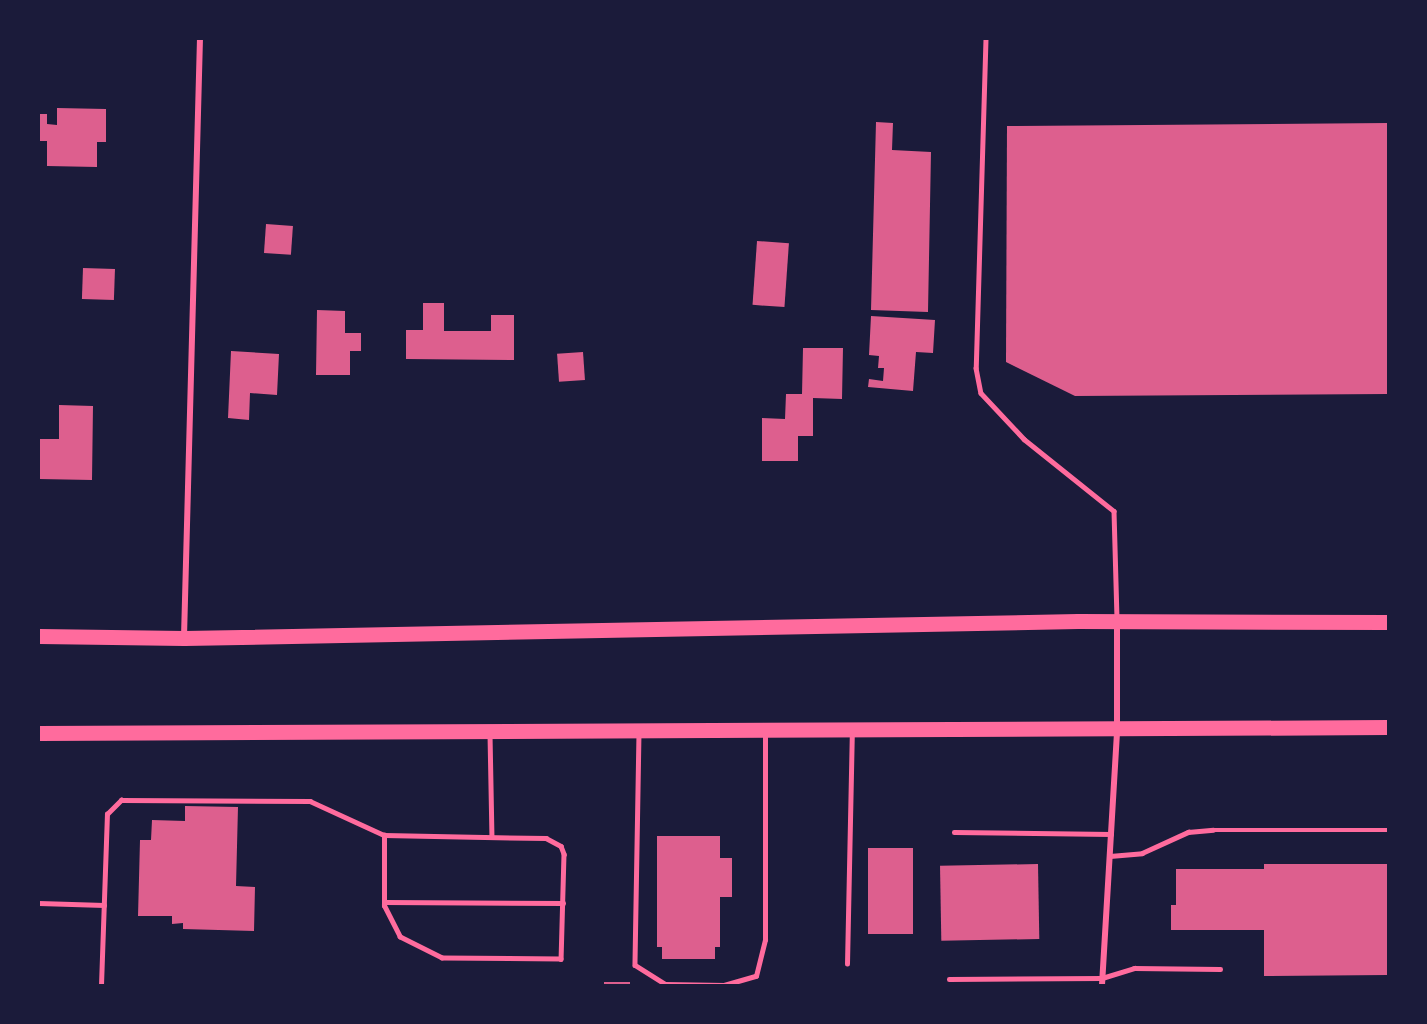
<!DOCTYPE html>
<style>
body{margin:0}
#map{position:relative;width:1427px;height:1024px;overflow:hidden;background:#1b1b3a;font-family:"IBM Plex Sans",sans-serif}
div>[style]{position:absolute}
.building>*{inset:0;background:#dd5f8e;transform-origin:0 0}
.service>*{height:4.5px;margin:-2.25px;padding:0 2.25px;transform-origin:2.25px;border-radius:2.25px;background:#ff6b9d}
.minor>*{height:6px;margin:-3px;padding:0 3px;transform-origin:3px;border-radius:3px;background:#ff6b9d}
.primary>*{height:15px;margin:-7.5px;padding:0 7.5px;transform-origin:7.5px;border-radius:7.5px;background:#ff6b9d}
span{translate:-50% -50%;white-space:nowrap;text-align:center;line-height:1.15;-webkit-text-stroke:4.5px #1b1b3a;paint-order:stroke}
.frame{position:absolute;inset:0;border:40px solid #1b1b3a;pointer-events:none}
</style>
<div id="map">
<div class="building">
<div style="clip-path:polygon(57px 108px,106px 109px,106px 142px,97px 142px,97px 167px,47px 166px,47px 141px,39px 141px,39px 114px,47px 114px,47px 124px,57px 125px)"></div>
<div style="clip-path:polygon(876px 122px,893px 123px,892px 150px,931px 152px,928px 312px,871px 310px)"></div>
<div style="clip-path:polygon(1388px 123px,1388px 394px,1075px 396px,1006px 362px,1007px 126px)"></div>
<div style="left:266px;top:224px;width:27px;height:29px;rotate:4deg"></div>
<div style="left:757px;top:241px;width:32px;height:64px;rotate:4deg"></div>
<div style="left:83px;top:268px;width:32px;height:31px;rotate:2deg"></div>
<div style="clip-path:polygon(423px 303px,444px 303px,444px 331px,491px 331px,491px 315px,514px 315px,514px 360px,406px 359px,406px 330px,423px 330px)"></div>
<div style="clip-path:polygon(317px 310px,345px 311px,345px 333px,361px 333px,361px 351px,350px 351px,350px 375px,316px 375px)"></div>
<div style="clip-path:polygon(871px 316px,935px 320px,933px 353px,916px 352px,913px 391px,868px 387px,869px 379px,883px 381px,884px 368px,878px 368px,879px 356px,869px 355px)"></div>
<div style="clip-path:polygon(803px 348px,843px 348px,842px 399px,813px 398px,813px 436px,798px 436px,798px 461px,762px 461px,762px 418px,785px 419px,786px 394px,802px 394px)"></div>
<div style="clip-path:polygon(231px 351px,279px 354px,277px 395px,250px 393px,249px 420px,228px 418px)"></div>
<div style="left:583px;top:352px;width:28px;height:26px;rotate:86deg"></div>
<div style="clip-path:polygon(59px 405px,93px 406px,92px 480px,39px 479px,39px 439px,59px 439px)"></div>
<div style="clip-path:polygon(185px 806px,238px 807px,236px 886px,255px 887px,254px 931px,183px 929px,183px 923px,172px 924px,172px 916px,138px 916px,140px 840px,151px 840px,152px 820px,185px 821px)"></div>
<div style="clip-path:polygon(657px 836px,720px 836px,720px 858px,732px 858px,732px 897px,720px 897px,720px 947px,715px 947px,715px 959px,662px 959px,662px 947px,657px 947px)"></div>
<div style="left:913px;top:848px;width:86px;height:45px;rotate:90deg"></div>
<div style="left:1038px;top:864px;width:75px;height:98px;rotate:89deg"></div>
<div style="clip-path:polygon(1264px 864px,1388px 864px,1388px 975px,1264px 976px,1264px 930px,1171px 930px,1171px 905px,1176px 905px,1176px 869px,1264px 869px)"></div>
<div style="left:604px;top:982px;width:26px;height:3px"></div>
</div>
<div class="service">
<div style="left:986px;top:39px;width:329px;rotate:91.7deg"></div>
<div style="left:976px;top:368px;width:25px;rotate:79deg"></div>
<div style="left:981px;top:393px;width:63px;rotate:46.9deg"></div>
<div style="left:1024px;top:439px;width:115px;rotate:38.7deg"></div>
<div style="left:1114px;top:511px;width:106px;rotate:88.4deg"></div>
<div style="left:639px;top:733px;width:232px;rotate:91deg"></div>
<div style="left:635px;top:965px;width:36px;rotate:32deg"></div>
<div style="left:665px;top:984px;width:59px;rotate:1deg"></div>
<div style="left:724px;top:985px;width:33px;rotate:-16deg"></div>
<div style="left:756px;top:976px;width:37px;rotate:-76deg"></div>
<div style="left:765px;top:940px;width:207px;rotate:-90deg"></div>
<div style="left:490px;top:734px;width:102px;rotate:88.9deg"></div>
<div style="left:954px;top:832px;width:157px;rotate:0.7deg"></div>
<div style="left:1110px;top:856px;width:32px;rotate:-5deg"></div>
<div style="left:1142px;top:853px;width:51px;rotate:-24.5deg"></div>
<div style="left:1188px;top:832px;width:25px;rotate:-5deg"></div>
<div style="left:1213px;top:830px;width:175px"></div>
<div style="left:384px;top:902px;width:179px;rotate:0.3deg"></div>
<div style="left:39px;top:903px;width:65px;rotate:1.8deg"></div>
<div style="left:847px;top:964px;width:231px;rotate:-88.8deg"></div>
<div style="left:949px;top:979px;width:153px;rotate:-0.4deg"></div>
<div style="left:1102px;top:978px;width:34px;rotate:-17deg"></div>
<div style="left:1134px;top:968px;width:86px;rotate:0.7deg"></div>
<div style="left:101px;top:985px;width:171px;rotate:-88deg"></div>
<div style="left:107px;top:814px;width:20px;rotate:-45deg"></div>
<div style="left:121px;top:800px;width:189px;rotate:0.3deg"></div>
<div style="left:310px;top:801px;width:81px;rotate:24.7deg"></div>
<div style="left:384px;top:835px;width:162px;rotate:1.1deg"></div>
<div style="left:546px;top:838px;width:17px;rotate:28deg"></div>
<div style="left:561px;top:846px;width:9px;rotate:69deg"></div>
<div style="left:564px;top:854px;width:105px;rotate:91.6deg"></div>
<div style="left:561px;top:959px;width:119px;rotate:-179.5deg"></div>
<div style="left:442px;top:958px;width:47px;rotate:-153.4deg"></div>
<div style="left:400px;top:937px;width:35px;rotate:-117deg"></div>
<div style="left:384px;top:906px;width:71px;rotate:-90deg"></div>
</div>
<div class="minor">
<div style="left:184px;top:637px;width:598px;rotate:-88.47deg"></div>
<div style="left:1102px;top:985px;width:255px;rotate:-86.6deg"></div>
<div style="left:1117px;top:730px;width:107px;rotate:-90deg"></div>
</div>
<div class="primary">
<div style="left:39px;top:636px;width:145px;rotate:0.8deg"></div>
<div style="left:184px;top:638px;width:894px;rotate:-1.09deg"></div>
<div style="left:1078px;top:621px;width:310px;rotate:0.2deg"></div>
<div style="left:39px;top:733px;width:1349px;rotate:-0.25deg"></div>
</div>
<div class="frame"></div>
</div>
